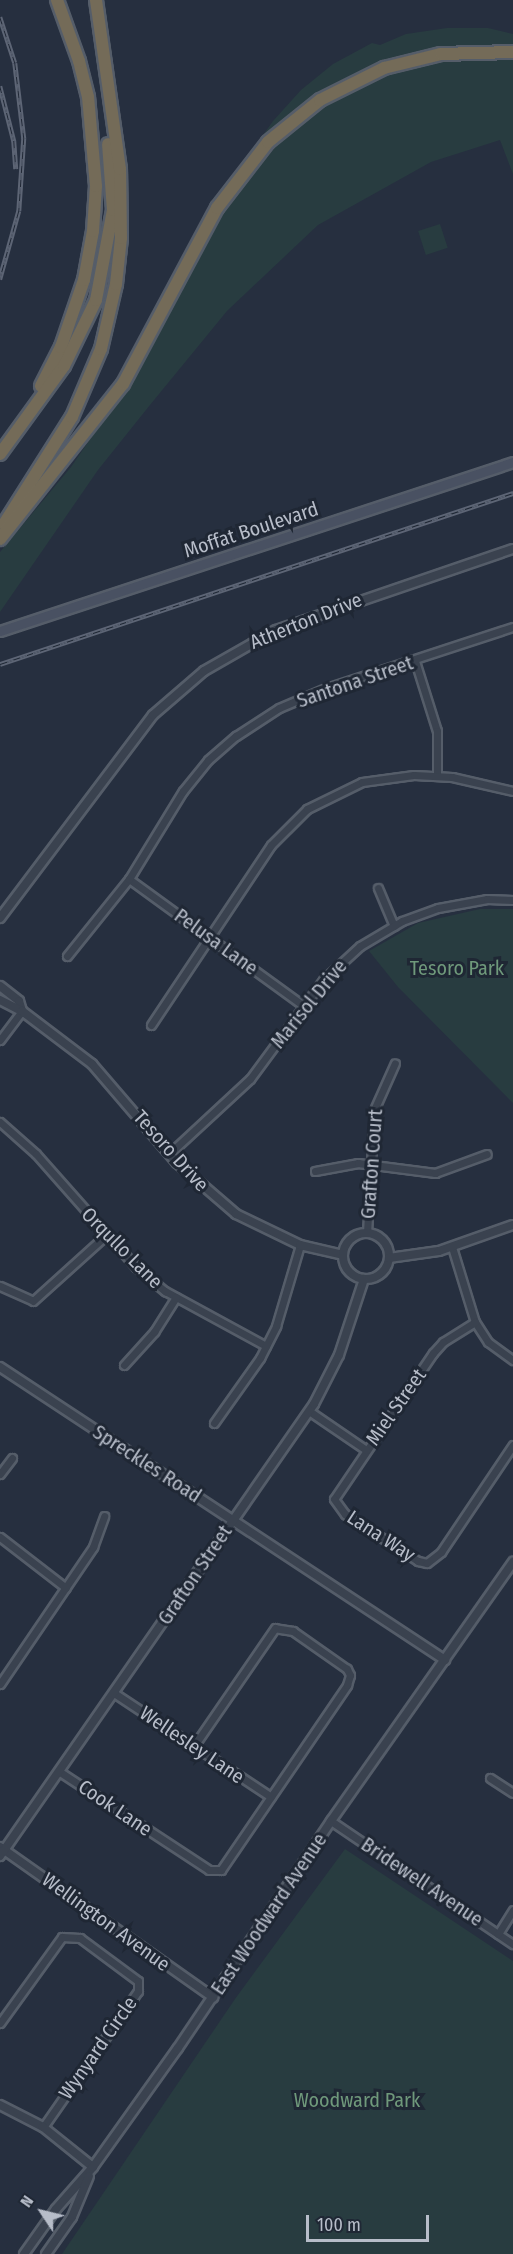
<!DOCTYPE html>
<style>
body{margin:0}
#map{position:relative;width:513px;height:2254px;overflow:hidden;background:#262f3f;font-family:"Fira Sans Condensed",sans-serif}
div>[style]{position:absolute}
.green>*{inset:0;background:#283c40;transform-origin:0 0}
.roads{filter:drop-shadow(2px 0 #555d69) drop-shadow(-2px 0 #555d69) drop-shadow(0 2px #555d69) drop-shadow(0 -2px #555d69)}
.minor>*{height:7px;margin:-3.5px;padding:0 3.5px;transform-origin:3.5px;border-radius:3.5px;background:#3a424f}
.tertiary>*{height:8px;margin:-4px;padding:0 4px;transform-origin:4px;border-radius:4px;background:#3a424f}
.tertiary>.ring{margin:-4px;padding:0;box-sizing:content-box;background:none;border:8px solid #3a424f;border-radius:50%}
.secondary>*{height:9px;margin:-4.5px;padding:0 4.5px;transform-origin:4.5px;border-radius:4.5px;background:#495162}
.motorway>*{height:12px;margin:-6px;padding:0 6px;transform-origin:6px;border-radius:6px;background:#746b58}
.rail>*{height:4.5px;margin-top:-2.25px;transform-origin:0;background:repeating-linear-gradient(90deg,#1f2734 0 7px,#5d6575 0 14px);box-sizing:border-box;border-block:2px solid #5d6575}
span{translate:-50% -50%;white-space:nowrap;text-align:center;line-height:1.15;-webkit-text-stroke:6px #1f2734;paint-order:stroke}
.street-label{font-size:20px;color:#b7bdc9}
.park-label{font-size:20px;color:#6f997b}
.north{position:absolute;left:12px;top:2182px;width:60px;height:60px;-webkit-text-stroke:4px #1f2734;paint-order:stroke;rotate:305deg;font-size:16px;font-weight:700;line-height:24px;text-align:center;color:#b7bdc9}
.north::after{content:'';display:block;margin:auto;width:21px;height:27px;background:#b7bdc9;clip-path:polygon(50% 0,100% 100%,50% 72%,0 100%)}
.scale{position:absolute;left:306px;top:2215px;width:123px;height:27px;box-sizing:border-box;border:3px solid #b7bdc9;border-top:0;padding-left:8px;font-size:18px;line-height:21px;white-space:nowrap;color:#b7bdc9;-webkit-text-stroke:4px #1f2734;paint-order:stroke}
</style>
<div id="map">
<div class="green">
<div style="clip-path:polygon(447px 28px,488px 28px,513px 34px,513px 174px,500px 140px,431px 162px,318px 225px,227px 311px,150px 405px,98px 470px,0 612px,0 552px,71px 467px,145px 359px,251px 152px,273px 121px,301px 90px,333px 64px,372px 43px,380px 45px,406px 34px)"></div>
<div style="left:440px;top:224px;width:25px;height:23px;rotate:72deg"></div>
<div style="clip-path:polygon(480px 909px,513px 909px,513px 1103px,398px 987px,369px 951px,418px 923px)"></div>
<div style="clip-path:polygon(345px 1849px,513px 1961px,513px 2254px,62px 2254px,235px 1999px)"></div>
</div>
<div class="roads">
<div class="minor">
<div style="left:415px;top:661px;width:73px;rotate:72.6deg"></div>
<div style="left:437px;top:731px;width:45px;rotate:90deg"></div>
<div style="left:129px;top:879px;width:216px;rotate:36deg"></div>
<div style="left:378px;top:888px;width:41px;rotate:67.2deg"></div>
<div style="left:67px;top:956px;width:99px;rotate:-51.2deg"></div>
<div style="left:129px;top:879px;width:103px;rotate:-58.5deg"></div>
<div style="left:183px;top:791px;width:40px;rotate:-51deg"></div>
<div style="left:208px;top:760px;width:37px;rotate:-41deg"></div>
<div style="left:236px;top:736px;width:51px;rotate:-33.1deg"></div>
<div style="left:279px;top:708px;width:51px;rotate:-23.1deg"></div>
<div style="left:326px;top:688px;width:197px;rotate:-18.1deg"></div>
<div style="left:151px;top:1025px;width:216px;rotate:-56.3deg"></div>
<div style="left:271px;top:845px;width:51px;rotate:-45deg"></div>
<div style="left:307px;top:809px;width:61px;rotate:-26.1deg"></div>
<div style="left:362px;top:782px;width:52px;rotate:-7.7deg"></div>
<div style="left:414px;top:775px;width:38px;rotate:3deg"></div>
<div style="left:452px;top:777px;width:63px;rotate:12.9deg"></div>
<div style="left:0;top:1040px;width:36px;rotate:-53deg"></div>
<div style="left:0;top:1122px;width:48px;rotate:41.6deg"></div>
<div style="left:36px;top:1154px;width:151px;rotate:48.5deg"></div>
<div style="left:136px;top:1267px;width:38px;rotate:40deg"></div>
<div style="left:165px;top:1291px;width:115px;rotate:28.6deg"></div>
<div style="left:170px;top:1153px;width:109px;rotate:-42.8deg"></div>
<div style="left:250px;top:1079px;width:123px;rotate:-53.6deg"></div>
<div style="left:323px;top:980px;width:50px;rotate:-42.6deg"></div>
<div style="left:360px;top:946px;width:49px;rotate:-30.8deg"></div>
<div style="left:402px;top:921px;width:38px;rotate:-20deg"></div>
<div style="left:438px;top:908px;width:50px;rotate:-10.4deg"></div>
<div style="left:487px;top:899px;width:26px;rotate:2deg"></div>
<div style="left:315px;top:1171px;width:44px;rotate:-10.5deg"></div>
<div style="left:358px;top:1163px;width:78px;rotate:7.4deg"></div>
<div style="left:435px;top:1173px;width:55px;rotate:-20.1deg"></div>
<div style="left:367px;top:1233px;width:123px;rotate:-86.7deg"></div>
<div style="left:374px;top:1110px;width:51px;rotate:-65.9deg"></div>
<div style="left:452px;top:1247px;width:78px;rotate:73deg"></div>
<div style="left:475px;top:1322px;width:24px;rotate:57deg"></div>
<div style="left:488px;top:1342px;width:31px;rotate:36deg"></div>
<div style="left:0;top:1286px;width:36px;rotate:24deg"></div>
<div style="left:33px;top:1301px;width:98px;rotate:-42.1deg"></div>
<div style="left:475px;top:1322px;width:38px;rotate:148deg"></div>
<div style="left:443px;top:1342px;width:15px;rotate:132deg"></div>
<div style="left:433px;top:1353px;width:176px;rotate:124.1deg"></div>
<div style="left:334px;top:1499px;width:19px;rotate:54deg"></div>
<div style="left:345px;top:1514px;width:87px;rotate:32.8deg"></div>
<div style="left:418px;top:1561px;width:9px;rotate:13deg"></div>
<div style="left:427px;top:1563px;width:18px;rotate:-38deg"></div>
<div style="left:441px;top:1552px;width:129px;rotate:-56.1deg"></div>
<div style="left:124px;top:1365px;width:45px;rotate:-47.7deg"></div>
<div style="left:154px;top:1332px;width:41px;rotate:-57.8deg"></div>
<div style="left:309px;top:1411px;width:69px;rotate:34.4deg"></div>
<div style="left:214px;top:1423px;width:80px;rotate:-54.7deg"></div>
<div style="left:260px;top:1358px;width:36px;rotate:-63deg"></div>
<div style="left:276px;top:1326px;width:84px;rotate:-73.5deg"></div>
<div style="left:0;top:1474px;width:20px;rotate:-53deg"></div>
<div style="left:0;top:1537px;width:83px;rotate:37.7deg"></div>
<div style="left:0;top:1684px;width:166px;rotate:-55.8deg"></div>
<div style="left:93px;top:1547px;width:33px;rotate:-70deg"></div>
<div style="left:114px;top:1693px;width:188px;rotate:33.5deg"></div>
<div style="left:60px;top:1772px;width:178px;rotate:33.3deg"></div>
<div style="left:209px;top:1870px;width:12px"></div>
<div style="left:221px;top:1870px;width:224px;rotate:-55.7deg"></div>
<div style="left:347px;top:1685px;width:10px;rotate:-73deg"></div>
<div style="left:350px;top:1675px;width:7px;rotate:-117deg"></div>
<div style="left:347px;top:1669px;width:66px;rotate:-144.9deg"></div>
<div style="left:293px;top:1631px;width:18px;rotate:-171deg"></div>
<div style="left:275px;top:1628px;width:143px;rotate:124.5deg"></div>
<div style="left:490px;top:1778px;width:27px;rotate:33deg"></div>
<div style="left:331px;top:1821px;width:220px;rotate:34.1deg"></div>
<div style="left:498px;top:1934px;width:28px;rotate:-58deg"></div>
<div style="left:0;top:2023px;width:106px;rotate:-54.2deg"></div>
<div style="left:62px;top:1937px;width:18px;rotate:3deg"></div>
<div style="left:80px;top:1938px;width:72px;rotate:36.6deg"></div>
<div style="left:138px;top:1981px;width:10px;rotate:90deg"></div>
<div style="left:138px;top:1991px;width:166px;rotate:124.9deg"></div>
</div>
<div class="tertiary">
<div style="left:0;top:918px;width:254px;rotate:-53deg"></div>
<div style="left:153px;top:715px;width:67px;rotate:-40.8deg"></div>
<div style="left:204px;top:671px;width:83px;rotate:-29.7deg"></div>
<div style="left:276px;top:630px;width:250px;rotate:-18.9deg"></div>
<div style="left:0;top:986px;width:24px;rotate:38deg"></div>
<div style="left:19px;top:1001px;width:10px;rotate:73deg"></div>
<div style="left:0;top:1000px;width:25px;rotate:27deg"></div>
<div style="left:22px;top:1011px;width:88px;rotate:37.1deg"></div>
<div style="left:92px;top:1064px;width:130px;rotate:49.4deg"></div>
<div style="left:177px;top:1163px;width:78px;rotate:40.8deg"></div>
<div style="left:236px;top:1214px;width:71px;rotate:25.8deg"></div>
<div style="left:300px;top:1245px;width:44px;rotate:13.1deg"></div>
<div class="ring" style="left:343px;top:1233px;width:38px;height:38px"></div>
<div style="left:389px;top:1258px;width:50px;rotate:-8deg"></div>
<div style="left:439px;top:1251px;width:78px;rotate:-19.4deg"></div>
<div style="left:0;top:1367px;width:533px;rotate:33.36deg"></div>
<div style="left:0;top:1847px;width:261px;rotate:35.2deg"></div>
<div style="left:0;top:1856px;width:550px;rotate:-55.21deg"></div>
<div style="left:314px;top:1404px;width:55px;rotate:-63deg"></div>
<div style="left:339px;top:1355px;width:80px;rotate:-71.8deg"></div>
<div style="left:0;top:2105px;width:48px;rotate:27.1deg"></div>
<div style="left:43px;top:2127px;width:64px;rotate:38.7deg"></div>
<div style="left:24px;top:2254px;width:55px;rotate:-54.6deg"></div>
<div style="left:56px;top:2209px;width:56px;rotate:-48.6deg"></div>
<div style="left:93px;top:2167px;width:146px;rotate:-54.5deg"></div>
<div style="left:178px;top:2048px;width:274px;rotate:-56deg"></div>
<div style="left:331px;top:1821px;width:317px;rotate:-54.9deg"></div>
<div style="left:46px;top:2254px;width:45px;rotate:-54.9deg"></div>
<div style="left:72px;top:2217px;width:44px;rotate:-67.5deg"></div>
</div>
<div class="secondary">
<div style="left:0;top:631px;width:540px;rotate:-18.23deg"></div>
</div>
<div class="motorway">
<div style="left:41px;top:386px;width:44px;rotate:-62.9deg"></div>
<div style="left:61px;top:347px;width:71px;rotate:-71.1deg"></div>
<div style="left:84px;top:280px;width:50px;rotate:-79.6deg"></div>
<div style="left:93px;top:231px;width:45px;rotate:-86.2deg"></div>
<div style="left:96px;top:186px;width:89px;rotate:-95.1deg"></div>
<div style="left:88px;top:97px;width:37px;rotate:-104deg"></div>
<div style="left:79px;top:61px;width:65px;rotate:-109.8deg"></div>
<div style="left:0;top:454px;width:109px;rotate:-54deg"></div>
<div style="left:64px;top:366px;width:73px;rotate:-64.1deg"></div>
<div style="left:96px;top:300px;width:92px;rotate:-79.3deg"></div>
<div style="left:113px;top:210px;width:66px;rotate:-94.3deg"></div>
<div style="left:4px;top:524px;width:127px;rotate:-57.6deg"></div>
<div style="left:72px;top:417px;width:74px;rotate:-66.9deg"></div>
<div style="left:101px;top:349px;width:67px;rotate:-77deg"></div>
<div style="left:116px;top:284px;width:46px;rotate:-83.8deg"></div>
<div style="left:121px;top:238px;width:69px;rotate:-90.8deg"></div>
<div style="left:120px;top:169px;width:171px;rotate:-98.1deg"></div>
<div style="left:0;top:539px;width:198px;rotate:-51.6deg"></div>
<div style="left:123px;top:384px;width:200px;rotate:-61.9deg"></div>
<div style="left:217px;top:208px;width:83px;rotate:-52.3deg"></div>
<div style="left:268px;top:142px;width:67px;rotate:-38.9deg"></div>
<div style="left:320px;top:100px;width:72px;rotate:-26.6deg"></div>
<div style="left:384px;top:68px;width:59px;rotate:-13.8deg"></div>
<div style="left:441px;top:54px;width:72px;rotate:-1.6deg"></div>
</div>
</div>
<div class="rail">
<div style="left:0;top:17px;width:48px;rotate:71.9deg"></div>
<div style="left:15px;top:63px;width:76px;rotate:83.2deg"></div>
<div style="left:24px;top:138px;width:73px;rotate:93.9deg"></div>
<div style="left:19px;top:211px;width:71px;rotate:105.6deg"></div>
<div style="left:0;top:86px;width:57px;rotate:75.7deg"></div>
<div style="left:14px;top:141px;width:28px;rotate:86deg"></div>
<div style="left:0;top:664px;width:541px;rotate:-18.43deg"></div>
</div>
<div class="street-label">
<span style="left:251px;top:530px;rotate:-18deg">Moffat Boulevard</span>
<span style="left:306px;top:621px;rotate:-22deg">Atherton Drive</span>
<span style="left:355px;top:682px;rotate:-19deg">Santona Street</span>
<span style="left:216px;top:942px;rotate:36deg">Pelusa Lane</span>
<span style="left:309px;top:1004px;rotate:-51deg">Marisol Drive</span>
<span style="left:171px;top:1151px;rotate:48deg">Tesoro Drive</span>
<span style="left:372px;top:1164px;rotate:-86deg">Grafton Court</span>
<span style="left:122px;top:1248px;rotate:45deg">Orqullo Lane</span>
<span style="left:396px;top:1407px;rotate:-55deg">Miel Street</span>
<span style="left:147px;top:1464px;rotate:33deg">Spreckles Road</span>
<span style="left:381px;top:1536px;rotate:33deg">Lana Way</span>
<span style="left:195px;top:1575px;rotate:-56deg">Grafton Street</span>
<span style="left:192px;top:1745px;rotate:34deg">Wellesley Lane</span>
<span style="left:115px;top:1808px;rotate:34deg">Cook Lane</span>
<span style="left:422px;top:1882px;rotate:34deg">Bridewell Avenue</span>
<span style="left:269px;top:1914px;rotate:-56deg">East Woodward Avenue</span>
<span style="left:106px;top:1922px;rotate:36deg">Wellington Avenue</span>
<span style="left:98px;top:2048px;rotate:-55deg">Wynyard Circle</span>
</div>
<div class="park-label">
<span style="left:457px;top:968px">Tesoro Park</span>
<span style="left:357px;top:2100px">Woodward Park</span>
</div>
<div class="north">N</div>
<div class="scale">100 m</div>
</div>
